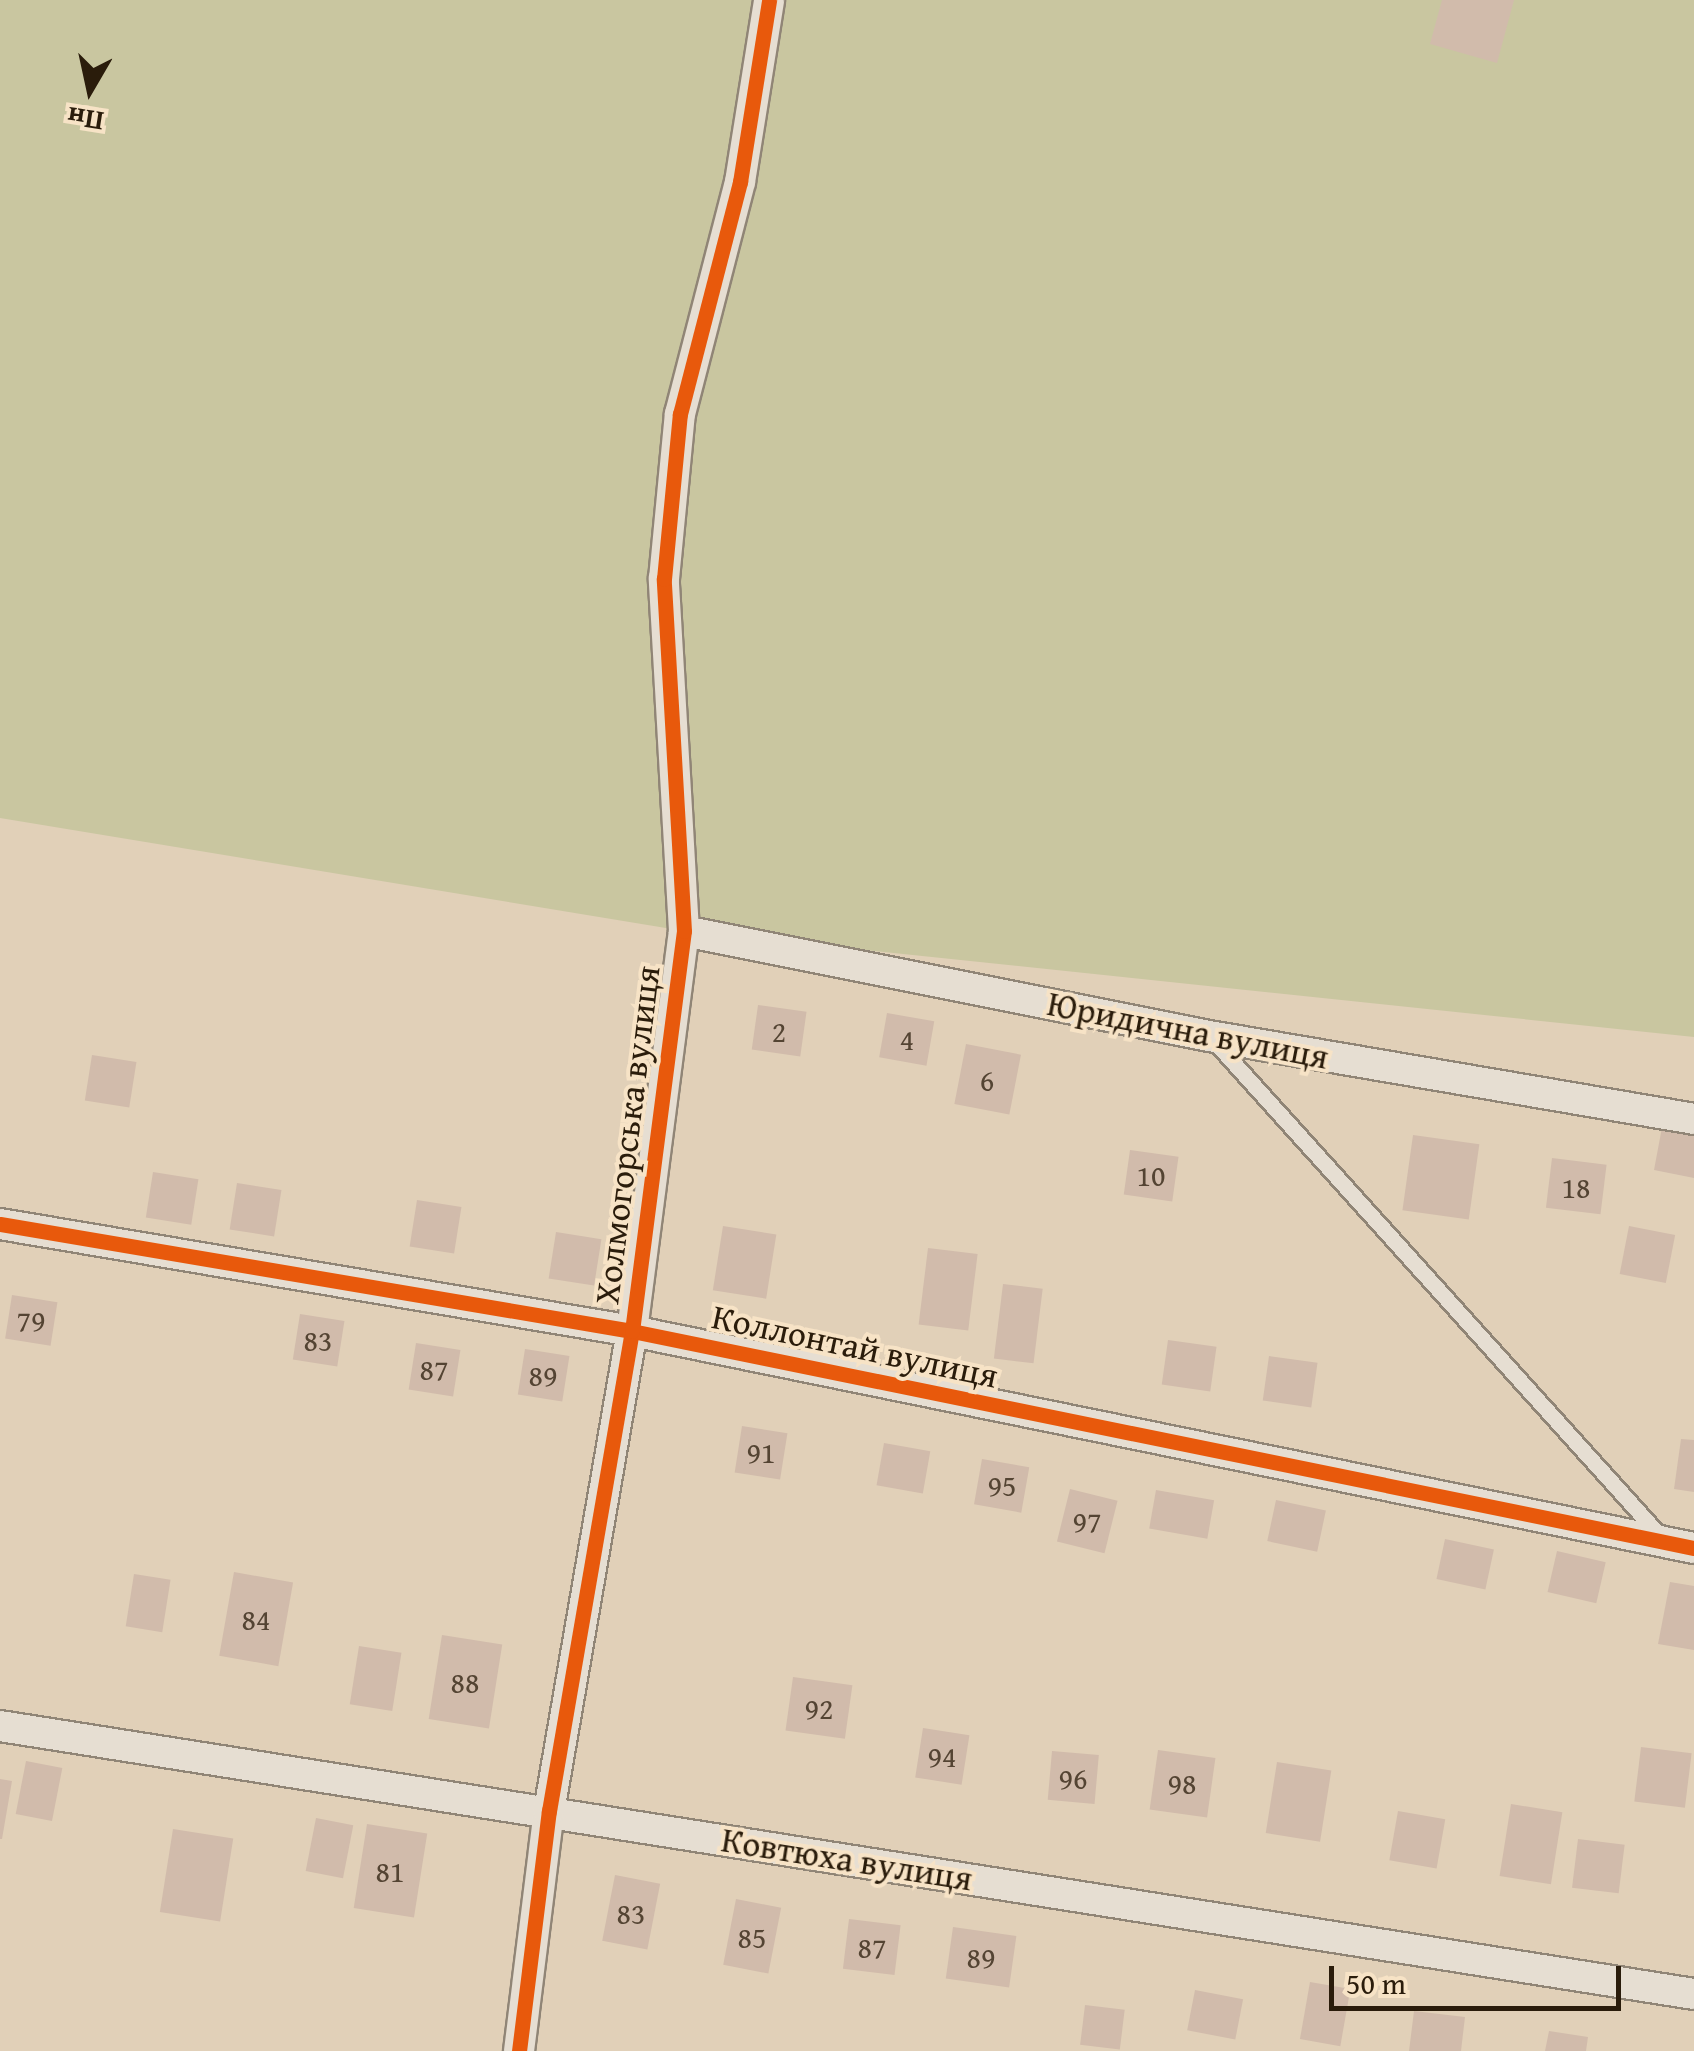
<!DOCTYPE html>
<meta charset="utf-8">
<style>
body{margin:0}
#map{position:relative;width:1694px;height:2051px;overflow:hidden;background:#e1d0b8;font-family:"Gentium Book Plus",serif}
div>[style]{position:absolute}
.green>*{inset:0;background:#c9c6a0}
.building>*{inset:0;background:#d1bbab;transform-origin:0 0}
.roads{filter:drop-shadow(2px 0 #908576) drop-shadow(-2px 0 #908576) drop-shadow(0 2px #908576) drop-shadow(0 -2px #908576)}
.service>*{height:15px;margin:-7.5px;padding:0 7.5px;transform-origin:7.5px;border-radius:7.5px;background:#e6ded2}
.minor>*{height:30px;margin:-15px;padding:0 15px;transform-origin:15px;border-radius:15px;background:#e6ded2}
.cycleway>*{height:15px;margin:-7.5px;padding:0 7.5px;transform-origin:7.5px;border-radius:7.5px;background:#e8590c}
span{translate:-50% -50%;white-space:nowrap;text-align:center;line-height:1.15;-webkit-text-stroke:8px #f7e3c6;paint-order:stroke}
.number-label{font-size:30px;color:#544433}
.number-label span{-webkit-text-stroke-width:0}
.street-label{font-size:35px;color:#2a1c0b}
.north{position:absolute;left:40px;top:40px;width:100px;height:100px;-webkit-text-stroke:8px #f7e3c6;paint-order:stroke;rotate:189deg;font-size:28px;font-weight:700;line-height:40px;text-align:center;color:#2a1c0b}
.north::after{content:'';display:block;margin:auto;width:35px;height:45px;background:#2a1c0b;clip-path:polygon(50% 0,100% 100%,50% 72%,0 100%)}
.scale{position:absolute;left:1329px;top:1966px;width:292px;height:45px;box-sizing:border-box;border:5px solid #2a1c0b;border-top:0;padding-left:12px;font-size:30px;line-height:35px;white-space:nowrap;color:#2a1c0b;-webkit-text-stroke:8px #f7e3c6;paint-order:stroke}
</style>
<div id="map">
<div class="green">
<div style="clip-path:polygon(0 0,1694px 0,1694px 1037px,684px 931px,0 818px)"></div>
</div>
<div class="building">
<div style="clip-path:polygon(1442px 0,1514px 0,1497px 63px,1430px 44px)"></div>
<div style="left:758px;top:1005px;width:49px;height:45px;rotate:8deg"></div>
<div style="left:887px;top:1013px;width:48px;height:45px;rotate:10deg"></div>
<div style="left:966px;top:1044px;width:56px;height:61px;rotate:11deg"></div>
<div style="left:92px;top:1055px;width:45px;height:46px;rotate:9deg"></div>
<div style="clip-path:polygon(1663px 1122px,1694px 1128px,1694px 1178px,1654px 1170px)"></div>
<div style="left:1413px;top:1135px;width:67px;height:76px;rotate:8deg"></div>
<div style="left:1130px;top:1150px;width:49px;height:45px;rotate:8deg"></div>
<div style="left:1552px;top:1158px;width:55px;height:50px;rotate:7deg"></div>
<div style="left:153px;top:1172px;width:46px;height:46px;rotate:9deg"></div>
<div style="left:237px;top:1183px;width:45px;height:47px;rotate:9deg"></div>
<div style="left:417px;top:1200px;width:45px;height:47px;rotate:9deg"></div>
<div style="left:723px;top:1226px;width:54px;height:65px;rotate:9deg"></div>
<div style="left:1629px;top:1226px;width:47px;height:49px;rotate:11deg"></div>
<div style="left:556px;top:1232px;width:46px;height:47px;rotate:9deg"></div>
<div style="left:928px;top:1248px;width:50px;height:77px;rotate:7deg"></div>
<div style="left:1003px;top:1284px;width:40px;height:75px;rotate:7deg"></div>
<div style="left:12px;top:1295px;width:46px;height:44px;rotate:9deg"></div>
<div style="left:300px;top:1314px;width:45px;height:46px;rotate:9deg"></div>
<div style="left:1168px;top:1340px;width:49px;height:45px;rotate:8deg"></div>
<div style="left:416px;top:1343px;width:45px;height:47px;rotate:9deg"></div>
<div style="left:525px;top:1349px;width:45px;height:46px;rotate:9deg"></div>
<div style="left:1269px;top:1356px;width:49px;height:45px;rotate:8deg"></div>
<div style="left:742px;top:1426px;width:46px;height:47px;rotate:9deg"></div>
<div style="clip-path:polygon(1681px 1439px,1694px 1440px,1694px 1492px,1674px 1489px)"></div>
<div style="left:884px;top:1443px;width:47px;height:43px;rotate:10deg"></div>
<div style="left:982px;top:1459px;width:48px;height:46px;rotate:10deg"></div>
<div style="left:1070px;top:1489px;width:49px;height:54px;rotate:14deg"></div>
<div style="left:1156px;top:1490px;width:59px;height:39px;rotate:10deg"></div>
<div style="left:1276px;top:1500px;width:51px;height:42px;rotate:12deg"></div>
<div style="left:1445px;top:1539px;width:50px;height:41px;rotate:12deg"></div>
<div style="left:1557px;top:1551px;width:50px;height:42px;rotate:13deg"></div>
<div style="left:234px;top:1572px;width:60px;height:85px;rotate:10deg"></div>
<div style="left:134px;top:1574px;width:37px;height:53px;rotate:9deg"></div>
<div style="clip-path:polygon(1670px 1582px,1694px 1586px,1694px 1650px,1658px 1644px)"></div>
<div style="left:442px;top:1635px;width:61px;height:85px;rotate:9deg"></div>
<div style="left:359px;top:1646px;width:43px;height:59px;rotate:9deg"></div>
<div style="left:793px;top:1677px;width:60px;height:54px;rotate:8deg"></div>
<div style="left:923px;top:1728px;width:47px;height:50px;rotate:9deg"></div>
<div style="left:1641px;top:1747px;width:51px;height:55px;rotate:7deg"></div>
<div style="left:1158px;top:1750px;width:58px;height:60px;rotate:8deg"></div>
<div style="left:1052px;top:1751px;width:47px;height:49px;rotate:5deg"></div>
<div style="left:26px;top:1761px;width:37px;height:54px;rotate:11deg"></div>
<div style="left:1277px;top:1762px;width:55px;height:72px;rotate:9deg"></div>
<div style="clip-path:polygon(0 1779px,12px 1781px,2px 1839px,0 1839px)"></div>
<div style="left:1511px;top:1804px;width:52px;height:73px;rotate:9deg"></div>
<div style="left:1398px;top:1811px;width:48px;height:50px;rotate:10deg"></div>
<div style="left:316px;top:1818px;width:38px;height:54px;rotate:11deg"></div>
<div style="left:367px;top:1824px;width:61px;height:85px;rotate:9deg"></div>
<div style="left:173px;top:1829px;width:61px;height:84px;rotate:9deg"></div>
<div style="left:1578px;top:1839px;width:47px;height:49px;rotate:7deg"></div>
<div style="left:615px;top:1875px;width:46px;height:67px;rotate:11deg"></div>
<div style="left:736px;top:1899px;width:46px;height:67px;rotate:11deg"></div>
<div style="left:849px;top:1919px;width:52px;height:50px;rotate:7deg"></div>
<div style="left:953px;top:1927px;width:64px;height:52px;rotate:8deg"></div>
<div style="left:1310px;top:1982px;width:41px;height:58px;rotate:10deg"></div>
<div style="left:1195px;top:1990px;width:49px;height:41px;rotate:11deg"></div>
<div style="left:1085px;top:2005px;width:40px;height:40px;rotate:7deg"></div>
<div style="clip-path:polygon(1414px 2011px,1465px 2017px,1461px 2051px,1409px 2051px)"></div>
<div style="clip-path:polygon(1549px 2031px,1588px 2037px,1586px 2051px,1545px 2051px)"></div>
</div>
<div class="roads">
<div class="service">
<div style="left:1213px;top:1040px;width:672px;rotate:47.96deg"></div>
</div>
<div class="minor">
<div style="left:684px;top:931px;width:535px;rotate:11.31deg"></div>
<div style="left:1209px;top:1036px;width:492px;rotate:9.7deg"></div>
<div style="left:0;top:1224px;width:641px;rotate:9.61deg"></div>
<div style="left:632px;top:1331px;width:1084px;rotate:11.55deg"></div>
<div style="left:0;top:1726px;width:1715px;rotate:8.99deg"></div>
<div style="left:519px;top:2051px;width:242px;rotate:-82.9deg"></div>
<div style="left:549px;top:1811px;width:487px;rotate:-80.2deg"></div>
<div style="left:632px;top:1331px;width:403px;rotate:-82.6deg"></div>
<div style="left:684px;top:931px;width:353px;rotate:-93.3deg"></div>
<div style="left:664px;top:579px;width:166px;rotate:-84.5deg"></div>
<div style="left:680px;top:414px;width:240px;rotate:-75.5deg"></div>
<div style="left:740px;top:182px;width:184px;rotate:-80.9deg"></div>
</div>
</div>
<div class="cycleway">
<div style="left:0;top:1224px;width:641px;rotate:9.61deg"></div>
<div style="left:632px;top:1331px;width:1084px;rotate:11.55deg"></div>
<div style="left:519px;top:2051px;width:242px;rotate:-82.9deg"></div>
<div style="left:549px;top:1811px;width:487px;rotate:-80.2deg"></div>
<div style="left:632px;top:1331px;width:403px;rotate:-82.6deg"></div>
<div style="left:684px;top:931px;width:353px;rotate:-93.3deg"></div>
<div style="left:664px;top:579px;width:166px;rotate:-84.5deg"></div>
<div style="left:680px;top:414px;width:240px;rotate:-75.5deg"></div>
<div style="left:740px;top:182px;width:184px;rotate:-80.9deg"></div>
</div>
<div class="number-label">
<span style="left:779px;top:1031px">2</span>
<span style="left:907px;top:1039px">4</span>
<span style="left:987px;top:1080px">6</span>
<span style="left:1151px;top:1175px">10</span>
<span style="left:1576px;top:1187px">18</span>
<span style="left:31px;top:1320px">79</span>
<span style="left:318px;top:1340px">83</span>
<span style="left:434px;top:1369px">87</span>
<span style="left:543px;top:1375px">89</span>
<span style="left:761px;top:1452px">91</span>
<span style="left:1002px;top:1485px">95</span>
<span style="left:1087px;top:1521px">97</span>
<span style="left:256px;top:1619px">84</span>
<span style="left:465px;top:1682px">88</span>
<span style="left:819px;top:1708px">92</span>
<span style="left:942px;top:1756px">94</span>
<span style="left:1073px;top:1778px">96</span>
<span style="left:1182px;top:1783px">98</span>
<span style="left:390px;top:1871px">81</span>
<span style="left:631px;top:1913px">83</span>
<span style="left:752px;top:1937px">85</span>
<span style="left:872px;top:1947px">87</span>
<span style="left:981px;top:1957px">89</span>
</div>
<div class="street-label">
<span style="left:1188px;top:1030px;rotate:11deg">Юридична вулиця</span>
<span style="left:627px;top:1135px;rotate:-83deg">Холмогорська вулиця</span>
<span style="left:855px;top:1346px;rotate:12deg">Коллонтай вулиця</span>
<span style="left:847px;top:1859px;rotate:9deg">Ковтюха вулиця</span>
</div>
<div class="north">Пн</div>
<div class="scale">50 m</div>
</div>
